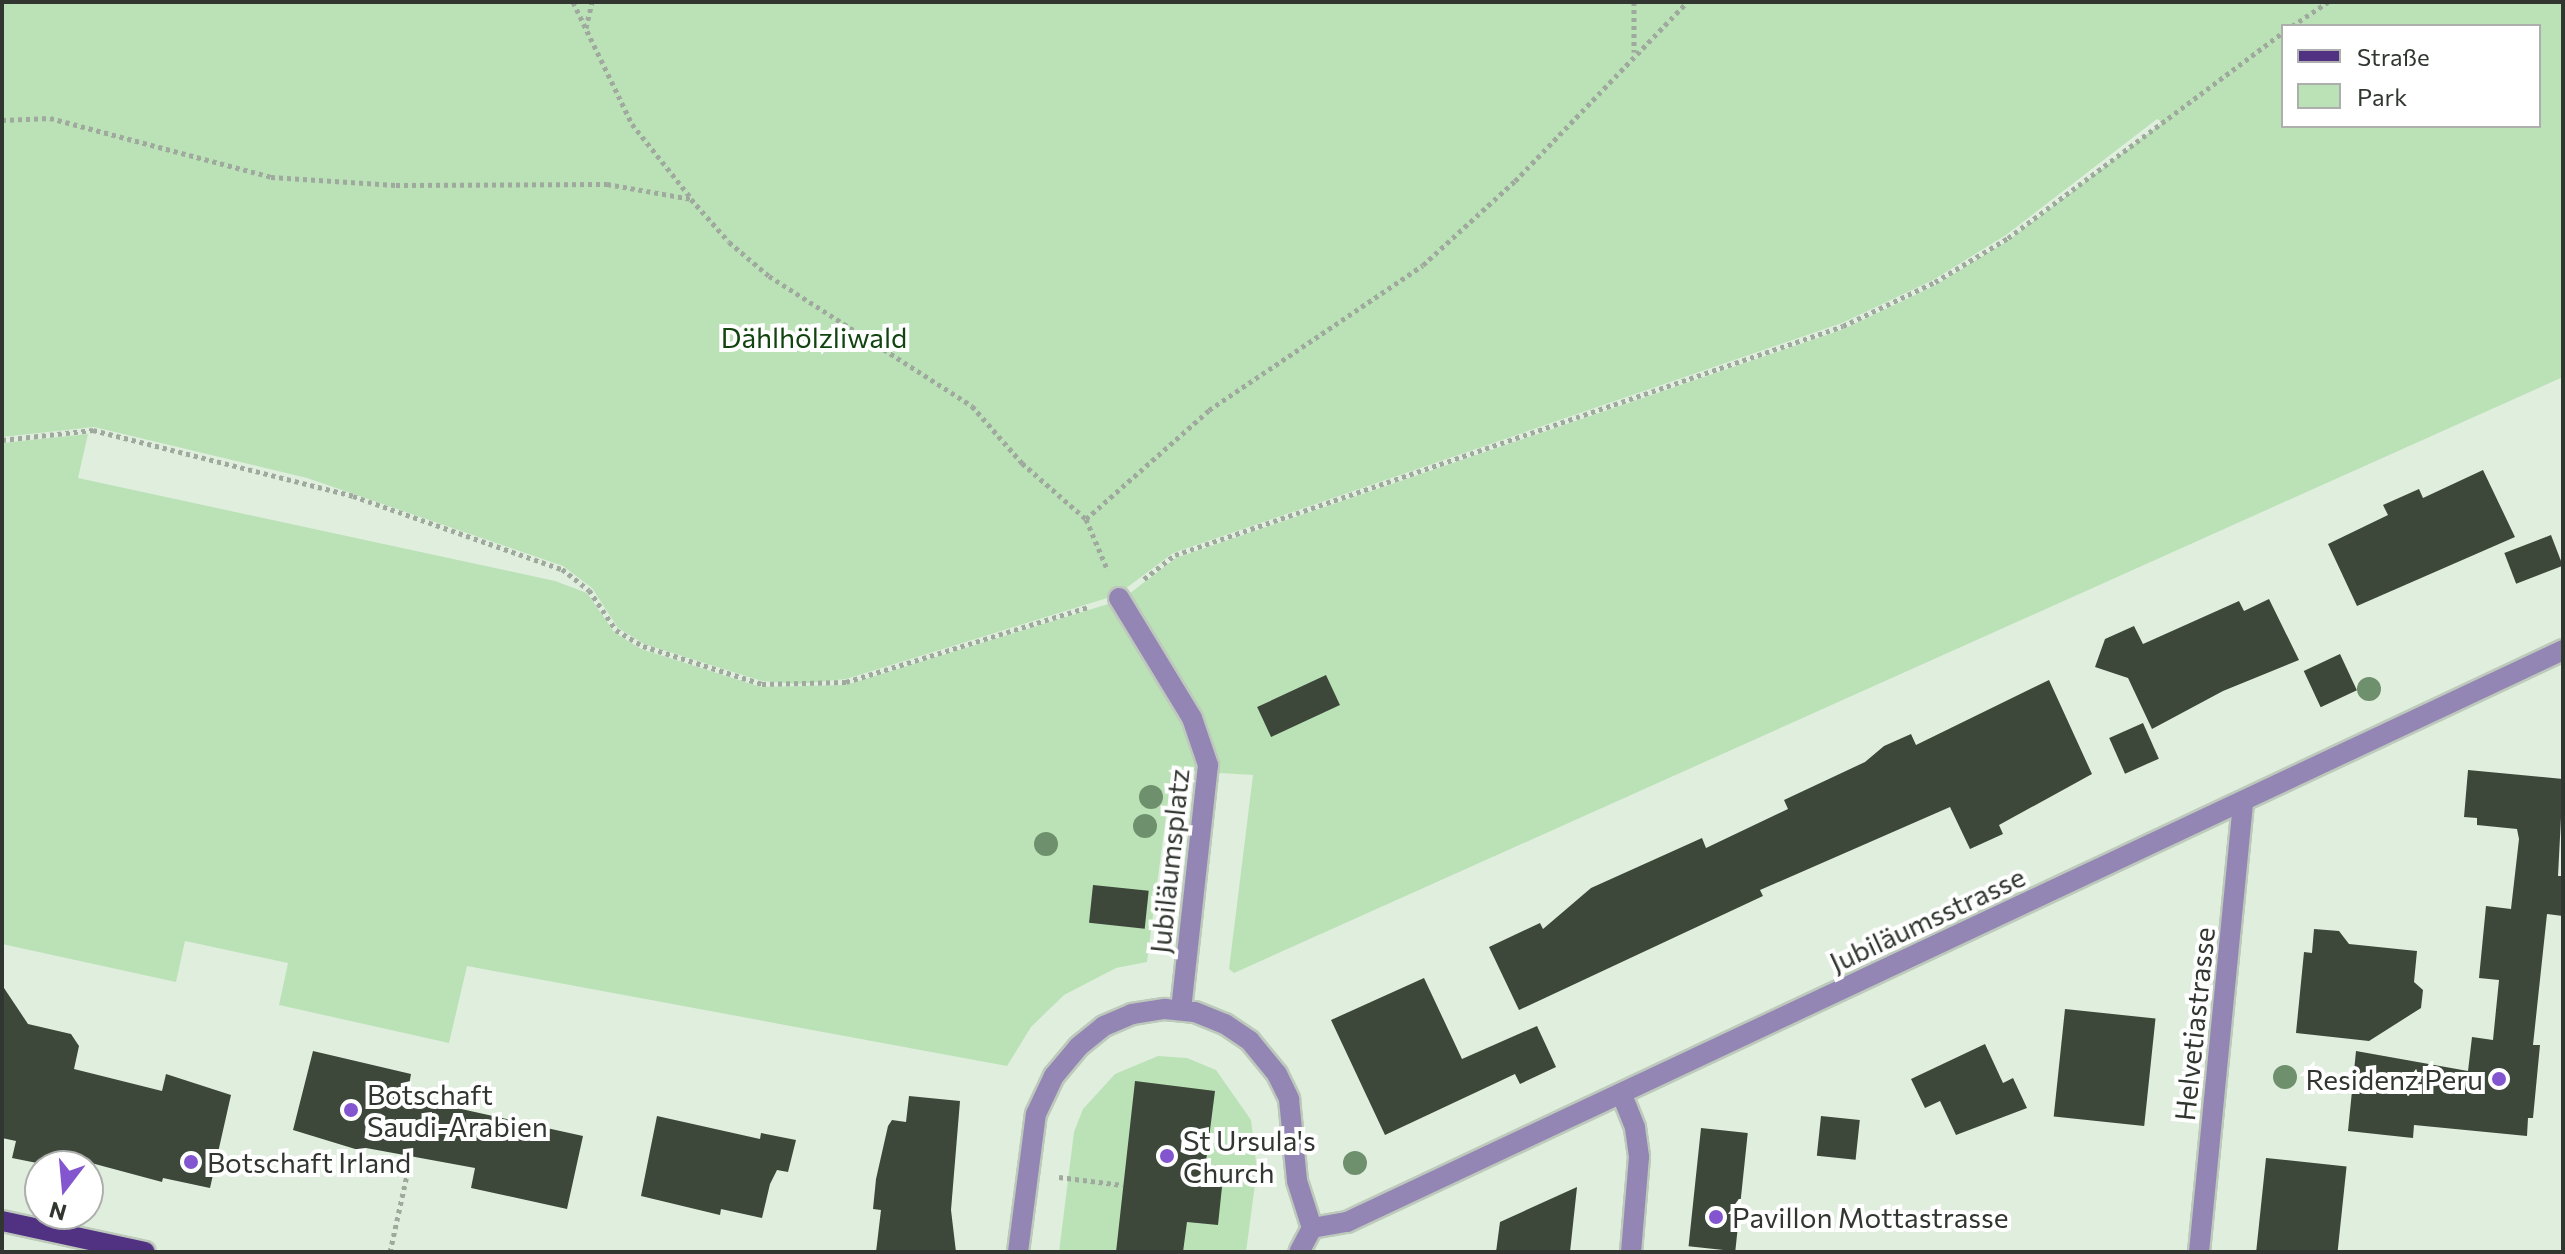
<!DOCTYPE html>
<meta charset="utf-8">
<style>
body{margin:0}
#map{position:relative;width:2565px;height:1254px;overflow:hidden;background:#e0eede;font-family:Commissioner,sans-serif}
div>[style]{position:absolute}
.green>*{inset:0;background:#bbe2b7}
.building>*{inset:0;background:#3d483b;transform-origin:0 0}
.path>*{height:5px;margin-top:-2.5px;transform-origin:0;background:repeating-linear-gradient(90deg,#9fa99d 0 4px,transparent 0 8px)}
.roads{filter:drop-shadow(2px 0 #bdc9bb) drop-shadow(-2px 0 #bdc9bb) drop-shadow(0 2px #bdc9bb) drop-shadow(0 -2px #bdc9bb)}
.minor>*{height:20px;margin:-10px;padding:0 10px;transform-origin:10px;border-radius:10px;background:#9386b4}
.major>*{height:20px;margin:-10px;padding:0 10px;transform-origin:10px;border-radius:10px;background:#503182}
.trees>*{width:24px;height:24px;margin:-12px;border-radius:50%;background:#6f906c}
.dots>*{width:22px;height:22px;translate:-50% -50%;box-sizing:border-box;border:4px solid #fff;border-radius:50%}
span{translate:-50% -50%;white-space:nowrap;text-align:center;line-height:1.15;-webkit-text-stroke:8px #fff;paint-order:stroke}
.park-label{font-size:28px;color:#12440f}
.street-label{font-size:28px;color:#313630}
.poi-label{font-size:28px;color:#313630}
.right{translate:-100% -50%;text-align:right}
.left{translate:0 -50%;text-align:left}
.frame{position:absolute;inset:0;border:4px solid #313630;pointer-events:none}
.legend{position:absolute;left:2281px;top:24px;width:260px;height:104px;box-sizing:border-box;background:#fff;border:2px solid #adafac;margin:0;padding:10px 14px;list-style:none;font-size:24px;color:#313630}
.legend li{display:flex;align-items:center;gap:16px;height:40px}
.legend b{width:40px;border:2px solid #adafac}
.north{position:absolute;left:24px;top:1150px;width:80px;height:80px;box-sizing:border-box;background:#fff;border:2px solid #adafac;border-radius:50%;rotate:196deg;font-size:22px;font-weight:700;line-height:32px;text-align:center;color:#313630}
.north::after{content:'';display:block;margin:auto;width:28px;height:36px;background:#8355ce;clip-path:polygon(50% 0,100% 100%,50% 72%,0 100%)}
</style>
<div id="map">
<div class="green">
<div style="clip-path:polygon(evenodd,2px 2px,2563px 2px,2563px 377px,1234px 973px,1229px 969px,1253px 775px,1172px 770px,1147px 962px,1116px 968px,1064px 995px,1031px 1027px,1007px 1066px,467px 966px,449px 1043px,279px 1005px,288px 963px,185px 941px,176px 982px,2px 944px,2px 443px,88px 434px,78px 478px,555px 581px,587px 593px,614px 632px,641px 649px,761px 687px,846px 685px,1121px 600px,1176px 558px,1844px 329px,1936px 285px,2009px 240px,2163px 122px,2157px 119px,2006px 235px,1933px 280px,1842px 323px,1173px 553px,1117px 595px,846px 679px,798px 684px,762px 681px,644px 644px,618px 628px,592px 588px,563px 566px,307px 478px,94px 427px,2px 437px,2px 2px,2283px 26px,2539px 26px,2539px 126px,2283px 126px,2283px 26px)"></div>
<div style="clip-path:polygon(1158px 1056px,1187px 1058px,1216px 1070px,1251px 1120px,1257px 1170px,1246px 1252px,1059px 1252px,1074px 1132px,1083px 1109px,1115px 1074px)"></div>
</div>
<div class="building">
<div style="clip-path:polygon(2483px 470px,2515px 537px,2357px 606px,2328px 544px,2388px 515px,2383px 505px,2419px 489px,2423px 498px)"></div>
<div style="left:2551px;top:535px;width:33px;height:50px;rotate:69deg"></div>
<div style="clip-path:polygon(2269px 599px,2299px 660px,2223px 691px,2152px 729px,2128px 678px,2095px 667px,2105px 639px,2134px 626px,2143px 644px,2239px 601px,2244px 611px)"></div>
<div style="left:2340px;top:654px;width:40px;height:40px;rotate:65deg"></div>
<div style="left:1326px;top:675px;width:33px;height:76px;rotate:65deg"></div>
<div style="clip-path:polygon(2049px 680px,2092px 774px,1999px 825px,2003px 834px,1970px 849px,1950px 807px,1760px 890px,1763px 896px,1519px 1010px,1489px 947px,1540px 923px,1543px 929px,1591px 888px,1702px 838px,1706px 848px,1788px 809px,1784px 800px,1865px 762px,1884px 746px,1911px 734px,1916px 745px)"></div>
<div style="left:2143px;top:723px;width:39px;height:37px;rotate:66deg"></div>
<div style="clip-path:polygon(2468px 770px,2563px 779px,2558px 876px,2563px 876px,2563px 916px,2547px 914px,2533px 1045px,2540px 1045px,2533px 1118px,2528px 1118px,2527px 1136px,2414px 1125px,2413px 1138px,2348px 1131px,2356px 1051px,2468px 1071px,2472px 1037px,2493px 1040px,2499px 980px,2479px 978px,2486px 906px,2511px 909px,2519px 839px,2517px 829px,2477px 825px,2477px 818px,2464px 817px)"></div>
<div style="left:1093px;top:885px;width:56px;height:38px;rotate:6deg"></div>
<div style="clip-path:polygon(2314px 929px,2339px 931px,2349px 944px,2417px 951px,2414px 982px,2423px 990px,2421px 1008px,2369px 1041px,2296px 1033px,2304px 952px,2312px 953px)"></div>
<div style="clip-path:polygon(1424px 978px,1462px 1059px,1537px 1026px,1556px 1067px,1520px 1084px,1515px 1074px,1385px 1135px,1331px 1020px)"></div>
<div style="clip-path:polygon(2px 985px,28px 1024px,71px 1034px,79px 1046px,74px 1069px,162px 1091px,166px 1074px,231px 1095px,210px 1188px,163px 1178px,162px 1182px,54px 1153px,52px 1166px,12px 1158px,16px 1141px,2px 1138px)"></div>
<div style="left:2065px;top:1009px;width:91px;height:108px;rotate:6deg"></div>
<div style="clip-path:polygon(1985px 1044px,2003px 1083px,2013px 1078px,2027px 1108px,1956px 1135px,1940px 1101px,1925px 1108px,1911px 1079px)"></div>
<div style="clip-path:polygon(313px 1051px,411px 1074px,407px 1097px,583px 1136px,567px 1209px,471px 1188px,475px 1168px,366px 1148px,365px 1152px,293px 1130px)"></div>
<div style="clip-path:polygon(1135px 1081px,1215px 1091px,1203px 1185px,1222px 1187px,1218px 1225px,1187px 1222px,1183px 1252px,1116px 1252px)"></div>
<div style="clip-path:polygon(909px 1096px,960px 1101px,951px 1210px,956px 1252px,876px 1252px,881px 1210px,873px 1209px,876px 1179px,888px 1126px,892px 1120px,906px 1122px)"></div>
<div style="clip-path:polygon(657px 1116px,760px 1139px,761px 1133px,796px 1140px,788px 1172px,777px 1170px,770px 1184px,762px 1218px,721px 1209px,720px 1215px,641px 1196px)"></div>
<div style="left:1821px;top:1116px;width:39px;height:40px;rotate:6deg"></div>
<div style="left:1701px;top:1128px;width:47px;height:119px;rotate:6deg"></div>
<div style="left:2266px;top:1158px;width:81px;height:95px;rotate:6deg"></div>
<div style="clip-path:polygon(1577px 1187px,1570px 1252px,1496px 1252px,1500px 1222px)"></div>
</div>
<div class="path">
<div style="left:573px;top:2px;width:136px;rotate:64.2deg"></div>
<div style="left:632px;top:124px;width:95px;rotate:51.4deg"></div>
<div style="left:1634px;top:2px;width:50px;rotate:90deg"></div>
<div style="left:2292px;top:26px;width:43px;rotate:-33.7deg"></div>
<div style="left:586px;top:28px;width:27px;rotate:-77deg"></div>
<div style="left:2px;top:120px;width:48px;rotate:-2.4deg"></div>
<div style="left:50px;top:118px;width:229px;rotate:14.9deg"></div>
<div style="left:271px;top:177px;width:125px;rotate:3.7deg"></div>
<div style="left:396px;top:185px;width:211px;rotate:-0.3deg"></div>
<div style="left:607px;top:184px;width:85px;rotate:10.1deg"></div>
<div style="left:691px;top:199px;width:57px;rotate:48.5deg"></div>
<div style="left:729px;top:242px;width:52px;rotate:40.4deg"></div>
<div style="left:769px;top:276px;width:241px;rotate:32.6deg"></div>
<div style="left:972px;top:406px;width:76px;rotate:48.7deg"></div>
<div style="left:1022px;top:463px;width:85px;rotate:41.2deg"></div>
<div style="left:1086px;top:519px;width:56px;rotate:67.1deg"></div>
<div style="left:2px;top:440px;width:92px;rotate:-6.3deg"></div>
<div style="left:93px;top:430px;width:268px;rotate:14.2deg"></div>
<div style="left:353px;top:496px;width:221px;rotate:19.3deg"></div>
<div style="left:562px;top:569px;width:34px;rotate:38deg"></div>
<div style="left:589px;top:590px;width:48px;rotate:56deg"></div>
<div style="left:616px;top:630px;width:31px;rotate:31deg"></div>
<div style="left:643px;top:646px;width:125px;rotate:17.7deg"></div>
<div style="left:762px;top:684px;width:84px;rotate:-1.4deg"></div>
<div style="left:846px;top:682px;width:254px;rotate:-17.2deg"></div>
<div style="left:1086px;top:519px;width:164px;rotate:-41.5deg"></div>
<div style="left:1209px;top:410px;width:258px;rotate:-34.1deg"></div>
<div style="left:1423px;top:265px;width:125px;rotate:-42.4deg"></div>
<div style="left:1515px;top:181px;width:248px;rotate:-46.1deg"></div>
<div style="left:1144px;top:579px;width:39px;rotate:-38deg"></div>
<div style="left:1175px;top:555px;width:706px;rotate:-18.92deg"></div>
<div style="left:1843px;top:326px;width:102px;rotate:-25.6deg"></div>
<div style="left:1935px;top:282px;width:85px;rotate:-31.1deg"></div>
<div style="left:2008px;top:238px;width:344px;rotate:-36.8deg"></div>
<div style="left:1059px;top:1177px;width:64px;rotate:7.1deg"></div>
<div style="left:390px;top:1252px;width:79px;rotate:-77.6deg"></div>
</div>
<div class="roads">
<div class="minor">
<div style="left:1119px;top:598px;width:140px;rotate:58.7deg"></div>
<div style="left:1192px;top:718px;width:50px;rotate:71.2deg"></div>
<div style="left:1208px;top:765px;width:245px;rotate:96.3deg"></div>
<div style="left:1622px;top:1095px;width:35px;rotate:68deg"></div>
<div style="left:1635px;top:1128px;width:29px;rotate:82deg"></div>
<div style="left:1639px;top:1157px;width:95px;rotate:94.8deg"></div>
<div style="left:1312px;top:1228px;width:36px;rotate:-10deg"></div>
<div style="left:1347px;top:1222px;width:1344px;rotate:-25.19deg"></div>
<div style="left:1018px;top:1252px;width:139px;rotate:-82.6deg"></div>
<div style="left:1036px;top:1114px;width:42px;rotate:-64.7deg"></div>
<div style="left:1054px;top:1076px;width:38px;rotate:-50deg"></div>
<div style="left:1078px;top:1047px;width:33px;rotate:-39deg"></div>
<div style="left:1104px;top:1026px;width:30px;rotate:-23deg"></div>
<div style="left:1132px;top:1014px;width:33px;rotate:-9deg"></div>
<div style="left:1165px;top:1009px;width:30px;rotate:6deg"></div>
<div style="left:1195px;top:1012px;width:32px;rotate:22deg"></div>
<div style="left:1225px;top:1024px;width:30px;rotate:34deg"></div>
<div style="left:1250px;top:1041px;width:43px;rotate:50.7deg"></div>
<div style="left:1277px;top:1074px;width:28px;rotate:64deg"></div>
<div style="left:1289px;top:1099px;width:82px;rotate:84.4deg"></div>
<div style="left:1297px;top:1181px;width:49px;rotate:72.3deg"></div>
<div style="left:1312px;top:1228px;width:27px;rotate:118deg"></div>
<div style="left:2199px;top:1252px;width:453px;rotate:-84.4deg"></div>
</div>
<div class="major">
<div style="left:2px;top:1221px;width:146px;rotate:12.2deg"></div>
</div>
</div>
<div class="trees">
<div style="left:2369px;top:689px"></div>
<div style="left:1151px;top:797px"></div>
<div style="left:1145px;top:826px"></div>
<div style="left:1046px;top:844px"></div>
<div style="left:2285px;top:1077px"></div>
<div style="left:1355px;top:1163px"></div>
</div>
<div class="dots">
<div style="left:2499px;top:1079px;background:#8355ce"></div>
<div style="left:351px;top:1110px;background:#8355ce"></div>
<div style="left:1167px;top:1156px;background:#8355ce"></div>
<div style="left:191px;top:1162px;background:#8355ce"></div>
<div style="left:1716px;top:1217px;background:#8355ce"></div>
</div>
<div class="park-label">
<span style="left:814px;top:337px">Dählhölzliwald</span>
</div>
<div class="street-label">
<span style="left:1169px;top:861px;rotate:-84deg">Jubiläumsplatz</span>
<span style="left:1927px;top:919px;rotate:-25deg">Jubiläumsstrasse</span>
<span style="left:2194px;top:1024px;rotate:-84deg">Helvetiastrasse</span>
</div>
<div class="poi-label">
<span class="right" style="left:2483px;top:1079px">Residenz Peru</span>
<span class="left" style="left:367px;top:1110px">Botschaft<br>Saudi-Arabien</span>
<span class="left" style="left:1183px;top:1156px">St Ursula's<br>Church</span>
<span class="left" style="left:207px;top:1162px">Botschaft Irland</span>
<span class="left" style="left:1732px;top:1217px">Pavillon Mottastrasse</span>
</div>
<div class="frame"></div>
<ul class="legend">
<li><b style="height:10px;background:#503182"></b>Straße</li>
<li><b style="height:22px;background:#bbe2b7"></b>Park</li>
</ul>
<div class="north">N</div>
</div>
